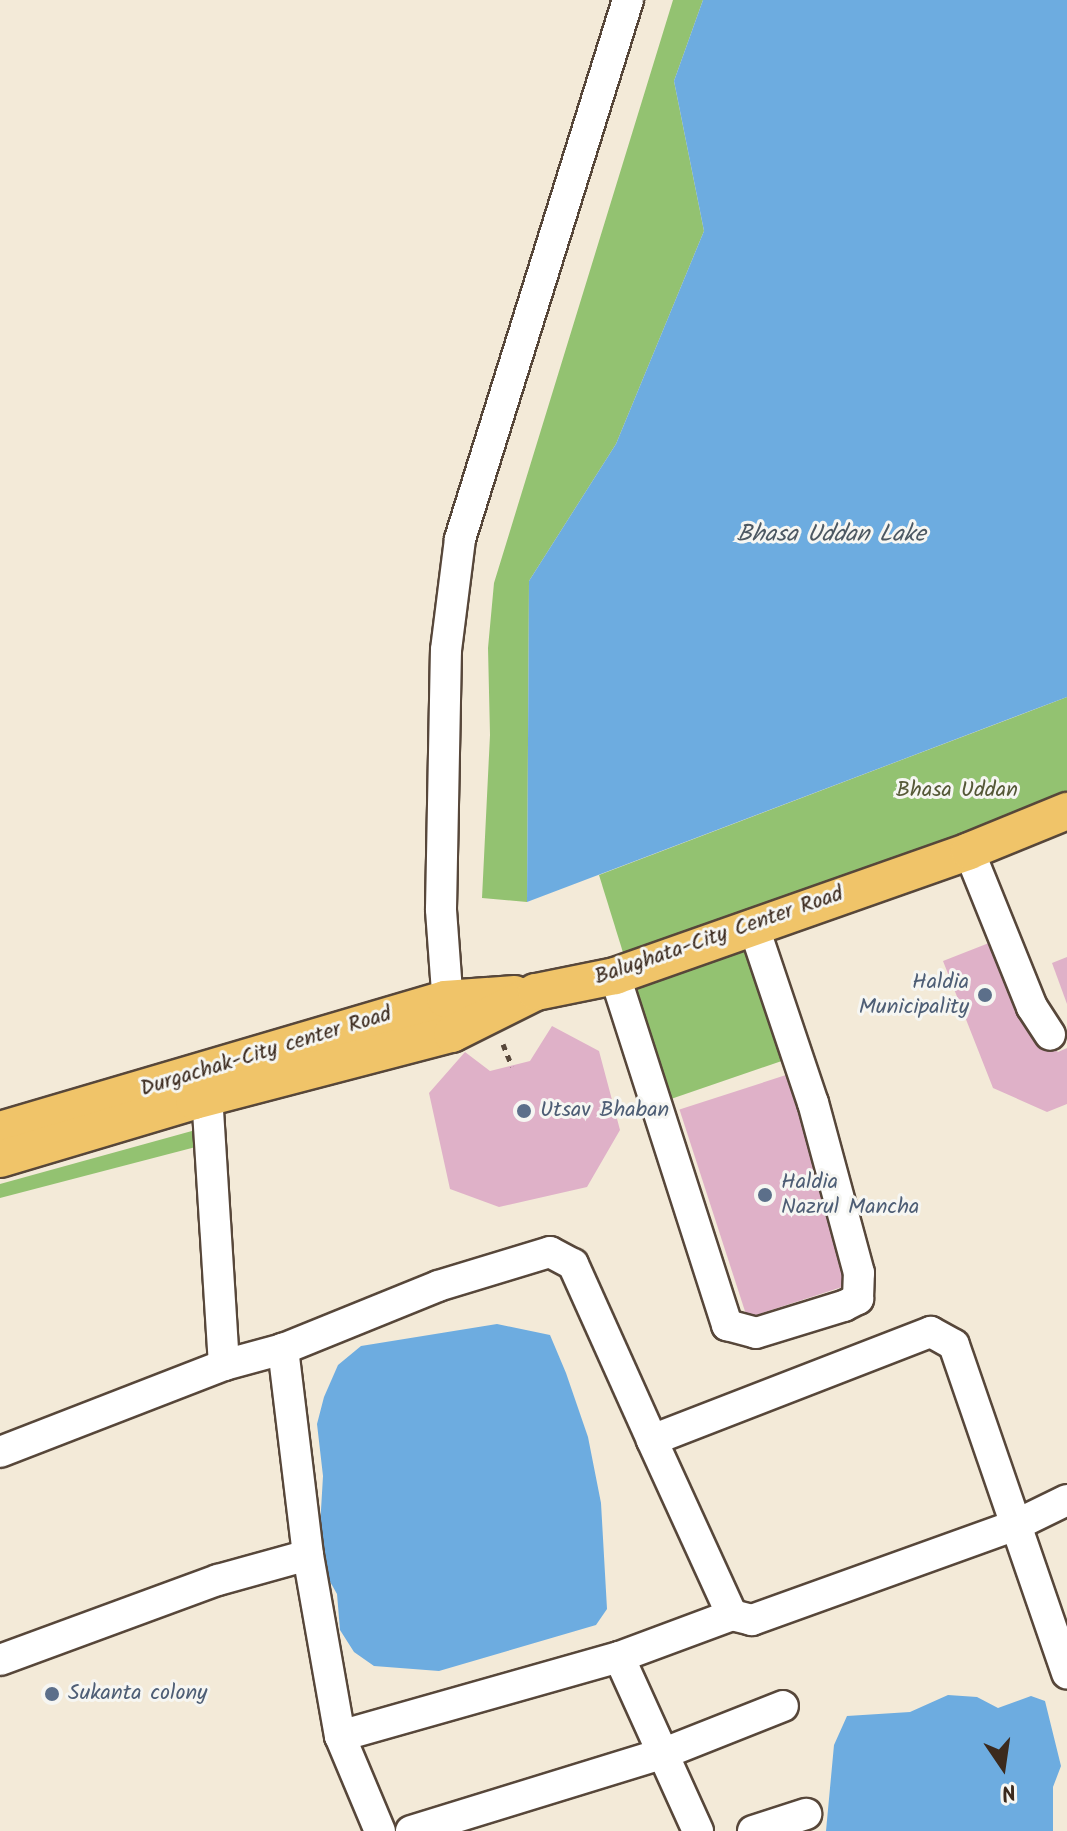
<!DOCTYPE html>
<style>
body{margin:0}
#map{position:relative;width:1067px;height:1831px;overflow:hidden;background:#f3ead8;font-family:Kalam,sans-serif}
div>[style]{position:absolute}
.green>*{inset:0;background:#93c271;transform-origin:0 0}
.water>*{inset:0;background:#6dace0}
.building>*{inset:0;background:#dfb1c8;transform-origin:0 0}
.path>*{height:5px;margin-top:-2.5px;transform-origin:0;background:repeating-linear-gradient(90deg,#57473a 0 6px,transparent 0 12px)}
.roads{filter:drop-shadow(2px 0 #57473a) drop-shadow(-2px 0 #57473a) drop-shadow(0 2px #57473a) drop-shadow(0 -2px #57473a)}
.minor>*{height:30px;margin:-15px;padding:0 15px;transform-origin:15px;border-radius:15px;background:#fff}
.major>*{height:36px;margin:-18px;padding:0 18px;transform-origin:18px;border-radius:18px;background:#f0c469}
.dots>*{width:22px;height:22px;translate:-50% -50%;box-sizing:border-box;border:4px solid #f6f6f2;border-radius:50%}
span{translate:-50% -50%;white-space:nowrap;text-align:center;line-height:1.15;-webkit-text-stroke:6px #f6f6f2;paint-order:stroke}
.park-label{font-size:22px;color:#555837}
.street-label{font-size:22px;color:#3b2a1e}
.service-label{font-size:22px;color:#4e5e75}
.right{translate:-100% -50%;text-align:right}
.left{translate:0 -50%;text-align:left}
.water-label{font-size:24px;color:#4c5862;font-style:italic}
.north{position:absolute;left:963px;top:1727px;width:80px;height:80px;-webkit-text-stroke:6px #f6f6f2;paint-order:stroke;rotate:167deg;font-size:22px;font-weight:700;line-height:32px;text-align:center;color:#3b2a1e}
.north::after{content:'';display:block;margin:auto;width:28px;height:36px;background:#3b2a1e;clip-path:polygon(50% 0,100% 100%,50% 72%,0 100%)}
</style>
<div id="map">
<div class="green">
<div style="clip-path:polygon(673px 0,703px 0,674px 81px,704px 231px,616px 444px,529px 581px,527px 902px,482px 898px,490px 735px,488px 648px,494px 583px)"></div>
<div style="clip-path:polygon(1067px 697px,1067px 799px,625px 959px,599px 875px)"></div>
<div style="left:759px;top:945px;width:117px;height:145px;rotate:71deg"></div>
<div style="clip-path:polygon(210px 1126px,211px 1143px,0 1198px,0 1184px)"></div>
</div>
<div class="water">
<div style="clip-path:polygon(703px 0,1067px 0,1067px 697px,527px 902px,529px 581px,616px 444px,704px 231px,674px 81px)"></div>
<div style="clip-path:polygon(497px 1324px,550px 1335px,566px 1373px,588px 1437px,601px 1503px,607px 1609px,596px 1625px,439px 1671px,374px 1666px,354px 1652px,340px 1630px,337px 1594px,324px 1571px,319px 1544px,323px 1476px,317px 1424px,324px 1397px,338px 1365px,361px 1346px)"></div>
<div style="clip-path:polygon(948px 1695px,977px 1697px,998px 1708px,1031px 1696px,1045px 1701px,1061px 1766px,1053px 1787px,1053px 1831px,826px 1831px,834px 1745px,847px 1716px,910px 1712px)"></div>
</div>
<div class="building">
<div style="clip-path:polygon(994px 941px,1026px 1028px,1058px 1052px,1067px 1048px,1067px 1104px,1047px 1112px,993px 1088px,943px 961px)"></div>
<div style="clip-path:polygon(1067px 957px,1067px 1004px,1052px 963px)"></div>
<div style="clip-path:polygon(552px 1026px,599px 1051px,620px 1130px,587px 1187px,499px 1207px,450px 1189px,429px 1093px,465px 1052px,490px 1071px,530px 1061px)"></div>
<div style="left:786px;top:1075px;width:219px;height:112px;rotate:72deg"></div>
</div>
<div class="path">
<div style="left:503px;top:1044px;width:24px;rotate:68deg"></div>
</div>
<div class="roads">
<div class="minor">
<div style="left:969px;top:851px;width:168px;rotate:68deg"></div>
<div style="left:1032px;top:1007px;width:33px;rotate:57deg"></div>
<div style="left:615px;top:976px;width:367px;rotate:72.2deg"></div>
<div style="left:727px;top:1325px;width:30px;rotate:15deg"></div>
<div style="left:756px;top:1333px;width:92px;rotate:-17.1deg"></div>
<div style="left:844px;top:1306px;width:16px;rotate:-27deg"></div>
<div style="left:858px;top:1299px;width:26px;rotate:-88deg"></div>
<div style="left:859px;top:1273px;width:176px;rotate:-105.1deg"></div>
<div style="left:813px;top:1103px;width:188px;rotate:-108.6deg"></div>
<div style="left:449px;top:1019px;width:110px;rotate:-94.2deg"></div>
<div style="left:441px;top:909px;width:259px;rotate:-88.9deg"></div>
<div style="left:446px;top:650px;width:112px;rotate:-82.8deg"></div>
<div style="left:460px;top:539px;width:565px;rotate:-72.69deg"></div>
<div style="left:283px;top:1349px;width:167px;rotate:-22.1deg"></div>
<div style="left:438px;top:1286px;width:117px;rotate:-16.9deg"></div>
<div style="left:550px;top:1252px;width:26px;rotate:28deg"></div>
<div style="left:573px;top:1264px;width:193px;rotate:65.8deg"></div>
<div style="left:652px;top:1440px;width:299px;rotate:-21.2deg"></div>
<div style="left:931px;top:1332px;width:26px;rotate:29deg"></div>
<div style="left:954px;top:1345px;width:190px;rotate:71deg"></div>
<div style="left:1016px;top:1525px;width:281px;rotate:160.2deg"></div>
<div style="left:752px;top:1620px;width:21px;rotate:-166deg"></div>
<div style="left:732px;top:1615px;width:192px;rotate:-114.6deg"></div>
<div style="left:0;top:1452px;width:240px;rotate:-21.2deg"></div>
<div style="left:224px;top:1365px;width:268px;rotate:-93.6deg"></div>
<div style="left:1067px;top:1500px;width:57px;rotate:153.9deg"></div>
<div style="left:1016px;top:1525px;width:157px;rotate:71deg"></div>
<div style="left:308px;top:1555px;width:184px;rotate:80deg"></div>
<div style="left:340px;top:1736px;width:103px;rotate:67.2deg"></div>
<div style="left:0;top:1660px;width:232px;rotate:-20.2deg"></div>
<div style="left:218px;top:1580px;width:93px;rotate:-15.5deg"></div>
<div style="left:308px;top:1555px;width:208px;rotate:-96.9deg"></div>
<div style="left:283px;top:1349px;width:61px;rotate:164.8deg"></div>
<div style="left:340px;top:1736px;width:290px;rotate:-15.8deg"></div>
<div style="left:411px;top:1831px;width:263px;rotate:-17.1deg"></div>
<div style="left:662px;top:1754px;width:130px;rotate:-21.6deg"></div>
<div style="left:698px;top:1831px;width:191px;rotate:-114.4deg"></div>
<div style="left:619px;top:1657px;width:121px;rotate:-20.4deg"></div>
<div style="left:753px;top:1831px;width:56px;rotate:-17.8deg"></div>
</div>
<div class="major">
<div style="left:0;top:1130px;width:464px;rotate:-16.4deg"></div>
<div style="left:445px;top:999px;width:70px;rotate:-4.1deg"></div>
<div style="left:0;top:1159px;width:202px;rotate:-16.6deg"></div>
<div style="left:194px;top:1101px;width:267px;rotate:-14.6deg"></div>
<div style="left:452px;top:1034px;width:94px;rotate:-26.6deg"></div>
<div style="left:536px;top:992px;width:81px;rotate:-11.4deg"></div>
<div style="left:615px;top:976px;width:375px;rotate:-19.4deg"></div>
<div style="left:969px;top:851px;width:106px;rotate:-22.2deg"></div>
</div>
</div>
<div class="dots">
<div style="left:985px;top:995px;background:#5c6f8a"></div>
<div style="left:524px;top:1111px;background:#5c6f8a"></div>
<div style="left:765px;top:1195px;background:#5c6f8a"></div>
<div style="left:52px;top:1694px;background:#5c6f8a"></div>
</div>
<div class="park-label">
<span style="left:957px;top:791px">Bhasa Uddan</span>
</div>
<div class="street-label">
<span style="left:719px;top:936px;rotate:-19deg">Balughata-City Center Road</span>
<span style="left:266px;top:1052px;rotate:-17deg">Durgachak-City center Road</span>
</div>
<div class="service-label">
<span class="right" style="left:969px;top:995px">Haldia<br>Municipality</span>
<span class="left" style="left:540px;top:1111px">Utsav Bhaban</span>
<span class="left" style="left:781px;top:1195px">Haldia<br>Nazrul Mancha</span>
<span class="left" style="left:68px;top:1694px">Sukanta colony</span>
</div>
<div class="water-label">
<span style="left:831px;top:535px">Bhasa Uddan Lake</span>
</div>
<div class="north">N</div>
</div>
